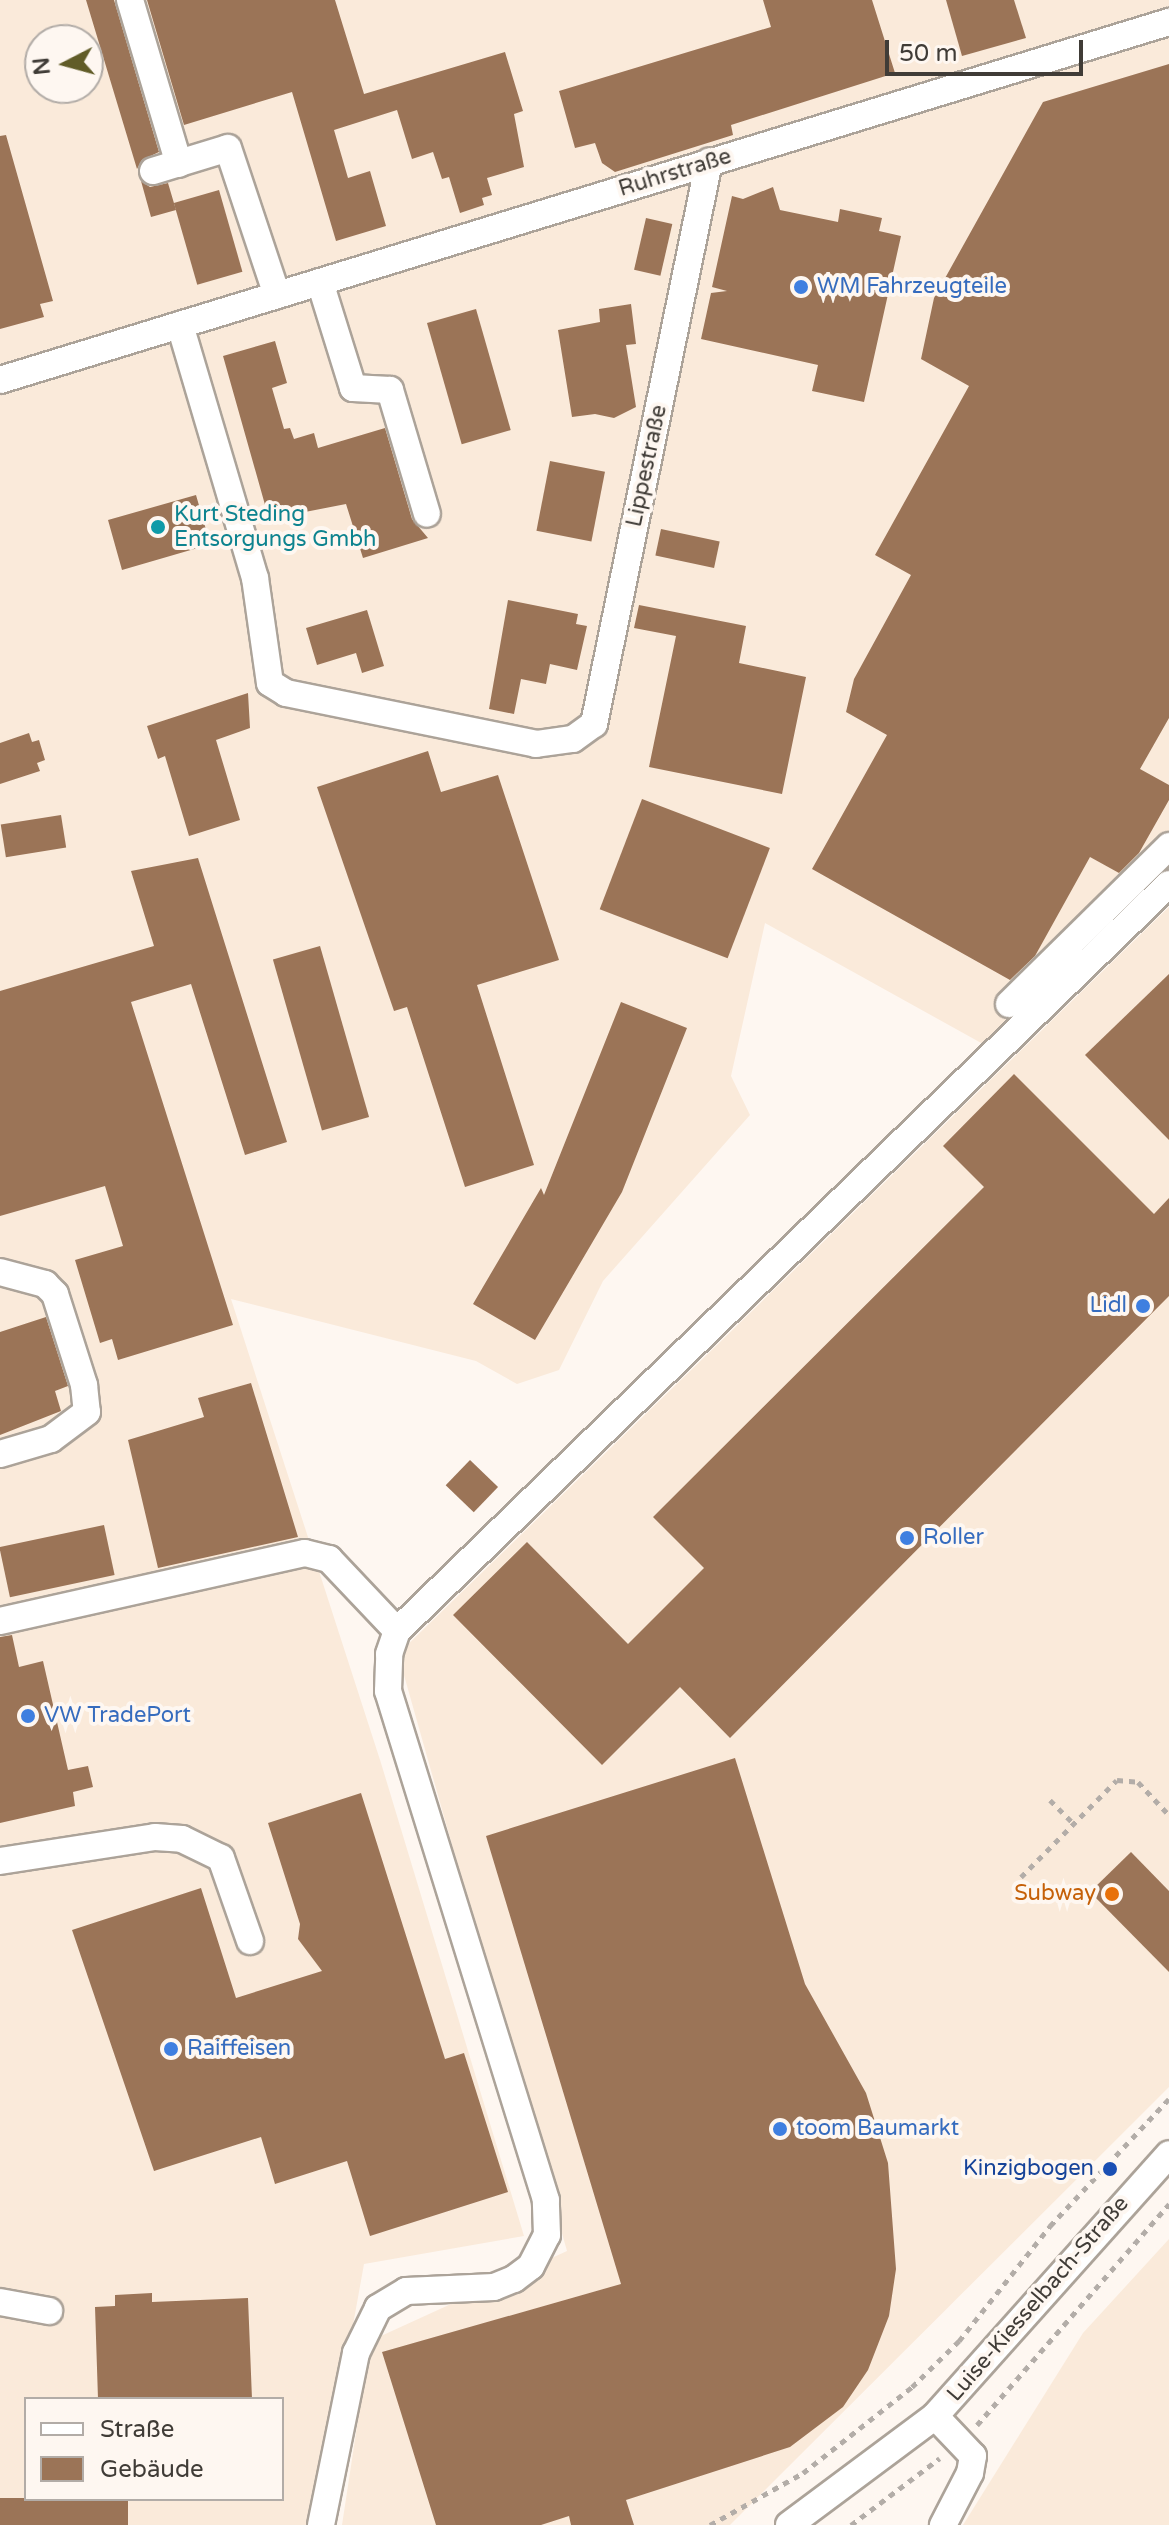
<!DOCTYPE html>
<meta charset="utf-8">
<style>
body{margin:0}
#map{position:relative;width:1169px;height:2525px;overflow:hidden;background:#fef7f1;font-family:"Varela Round",sans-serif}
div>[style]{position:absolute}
.built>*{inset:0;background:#faeada}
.building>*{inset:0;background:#9b7457;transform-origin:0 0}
.path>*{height:5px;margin-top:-2.5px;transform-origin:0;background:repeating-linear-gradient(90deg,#b3ada8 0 6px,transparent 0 12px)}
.roads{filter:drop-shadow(2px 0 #aca399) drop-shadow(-2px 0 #aca399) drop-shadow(0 2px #aca399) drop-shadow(0 -2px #aca399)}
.minor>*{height:26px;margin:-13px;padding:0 13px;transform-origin:13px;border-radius:13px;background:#fff}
.dots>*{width:22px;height:22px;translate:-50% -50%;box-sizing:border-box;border:4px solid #fef7f1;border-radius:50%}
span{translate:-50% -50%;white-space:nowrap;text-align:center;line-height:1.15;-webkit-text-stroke:8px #fef7f1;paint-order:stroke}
.street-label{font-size:22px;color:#403c37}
.shop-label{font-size:22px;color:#366cbe}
.left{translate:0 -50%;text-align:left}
.right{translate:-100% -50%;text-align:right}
.culture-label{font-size:22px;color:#0d838f}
.food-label{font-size:22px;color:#c56008}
.transit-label{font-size:22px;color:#164399}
.legend{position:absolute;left:24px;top:2397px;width:260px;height:104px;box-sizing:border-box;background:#fef7f1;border:2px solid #b2aca7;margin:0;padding:10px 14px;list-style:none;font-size:24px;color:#403c37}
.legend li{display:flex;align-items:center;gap:16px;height:40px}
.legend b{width:40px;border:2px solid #b2aca7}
.north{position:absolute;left:24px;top:24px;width:80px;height:80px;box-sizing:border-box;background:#fef7f1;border:2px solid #b2aca7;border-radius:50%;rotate:264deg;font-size:22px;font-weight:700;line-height:32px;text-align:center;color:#403c37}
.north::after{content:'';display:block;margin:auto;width:28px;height:36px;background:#615c28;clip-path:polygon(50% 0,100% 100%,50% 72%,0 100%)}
.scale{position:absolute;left:885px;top:40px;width:198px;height:36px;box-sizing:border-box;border:4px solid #403c37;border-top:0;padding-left:10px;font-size:24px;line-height:28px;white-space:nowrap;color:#403c37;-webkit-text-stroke:6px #fef7f1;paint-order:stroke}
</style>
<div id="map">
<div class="built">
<div style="clip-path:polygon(evenodd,0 0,1169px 0,1169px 862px,983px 1044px,765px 923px,731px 1076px,750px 1115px,603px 1281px,559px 1370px,517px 1384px,476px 1361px,231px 1299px,381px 1763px,524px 2236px,364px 2264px,317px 2525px,0 2525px,0 0,40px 40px,88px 40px,88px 88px,40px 88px,40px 40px,0 0,26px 2399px,282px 2399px,282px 2499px,26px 2499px,26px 2399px)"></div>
<div style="clip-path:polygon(1169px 907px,1169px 2087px,730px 2525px,342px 2525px,370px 2341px,567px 2251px,398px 1654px)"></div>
<div style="clip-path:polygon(1169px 2239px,1169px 2525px,963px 2525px,1083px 2333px)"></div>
</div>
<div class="building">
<div style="clip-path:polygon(86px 0,114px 0,159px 152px,142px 160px,137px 169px)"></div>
<div style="clip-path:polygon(147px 0,335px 0,364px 94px,505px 52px,523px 111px,514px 114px,524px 167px,487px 178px,492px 195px,482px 198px,484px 205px,460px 213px,449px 177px,442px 179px,433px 152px,412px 159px,397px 110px,334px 130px,348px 178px,370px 171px,386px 226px,336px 241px,292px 92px,184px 125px)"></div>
<div style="clip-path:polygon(763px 0,872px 0,895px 73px,731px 125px,733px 135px,615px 172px,602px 163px,595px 143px,575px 148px,559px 91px,771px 27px)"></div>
<div style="clip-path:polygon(946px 0,1014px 0,1026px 38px,962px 56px)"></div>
<div style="clip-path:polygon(1169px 64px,1169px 718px,1140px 769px,1169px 785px,1169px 800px,1139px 853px,1119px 873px,1090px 857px,1035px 956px,1010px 980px,812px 869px,887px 735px,846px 712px,854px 679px,911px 575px,875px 555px,969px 386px,921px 359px,934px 298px,1043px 102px)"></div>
<div style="clip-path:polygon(6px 135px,53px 301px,40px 304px,44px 317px,0 329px,0 136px)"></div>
<div style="clip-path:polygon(141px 181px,150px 187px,168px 183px,176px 210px,151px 217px)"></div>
<div style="clip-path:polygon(773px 187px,780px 210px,838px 222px,840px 209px,882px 218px,879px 231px,901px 236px,864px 402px,812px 391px,818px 365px,701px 339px,711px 293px,727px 291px,712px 287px,732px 196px,743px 199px)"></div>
<div style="left:219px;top:190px;width:85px;height:47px;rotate:74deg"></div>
<div style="left:646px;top:218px;width:27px;height:53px;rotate:13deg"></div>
<div style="clip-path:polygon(631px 304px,636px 344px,626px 345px,636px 407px,614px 418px,595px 414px,572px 417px,558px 330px,600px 322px,599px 309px)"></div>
<div style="left:476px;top:309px;width:126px;height:51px;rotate:74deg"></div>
<div style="clip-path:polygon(275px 341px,287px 383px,272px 388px,284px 429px,290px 428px,294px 439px,314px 433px,318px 448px,385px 428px,412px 519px,428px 538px,363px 558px,346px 504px,269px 519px,223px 356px)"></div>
<div style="left:550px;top:461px;width:56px;height:71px;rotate:11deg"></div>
<div style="clip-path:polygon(196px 495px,207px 533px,197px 536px,201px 547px,122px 570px,108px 520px)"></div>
<div style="left:661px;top:529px;width:60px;height:27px;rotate:12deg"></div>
<div style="clip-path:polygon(508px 600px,578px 614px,576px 624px,587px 626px,577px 670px,550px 664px,546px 684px,521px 679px,514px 714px,489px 709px)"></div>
<div style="clip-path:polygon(639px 605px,746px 626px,739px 663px,806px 677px,782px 794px,649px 767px,676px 636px,634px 628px)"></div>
<div style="clip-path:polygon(367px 610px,384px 666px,362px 673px,356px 653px,317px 665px,306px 628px)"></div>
<div style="clip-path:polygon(248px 693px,250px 728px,216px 740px,240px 820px,189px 836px,165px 756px,158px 759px,147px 726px)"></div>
<div style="clip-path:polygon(29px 733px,32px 742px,39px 740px,45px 760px,37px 763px,40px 771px,0 784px,0 743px)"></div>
<div style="clip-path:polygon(428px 751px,441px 792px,498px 775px,559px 960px,477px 985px,534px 1165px,465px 1187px,407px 1007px,394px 1011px,317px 787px)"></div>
<div style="left:642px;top:799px;width:137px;height:118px;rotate:21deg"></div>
<div style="left:61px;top:815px;width:33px;height:61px;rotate:81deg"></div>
<div style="clip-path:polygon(198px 858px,287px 1142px,245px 1155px,191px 984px,131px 1002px,233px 1325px,118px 1360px,112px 1339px,100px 1343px,75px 1260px,123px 1246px,105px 1186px,0 1216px,0 991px,154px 946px,131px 871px)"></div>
<div style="left:320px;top:946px;width:178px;height:49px;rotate:74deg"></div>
<div style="clip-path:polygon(1169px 974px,1169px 1140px,1085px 1055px)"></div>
<div style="clip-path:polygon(621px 1002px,687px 1028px,622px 1192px,535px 1340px,473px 1304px,541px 1188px,544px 1195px)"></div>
<div style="clip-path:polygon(1014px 1074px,1154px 1214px,1169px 1198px,1169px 1296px,730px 1738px,680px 1687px,602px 1765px,453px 1615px,527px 1542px,628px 1644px,704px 1568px,653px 1517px,984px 1187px,943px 1146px)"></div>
<div style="clip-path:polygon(46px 1317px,68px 1386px,55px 1391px,61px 1411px,0 1435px,0 1332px)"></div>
<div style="clip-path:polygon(251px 1383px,298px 1537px,158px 1568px,128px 1440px,204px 1417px,198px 1398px)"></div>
<div style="left:470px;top:1460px;width:39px;height:35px;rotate:44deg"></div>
<div style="left:104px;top:1525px;width:51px;height:107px;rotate:78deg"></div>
<div style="clip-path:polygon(12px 1635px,19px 1667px,43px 1661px,68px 1770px,88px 1766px,93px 1787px,73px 1792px,75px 1806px,0 1823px,0 1637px)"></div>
<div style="clip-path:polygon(735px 1758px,805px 1984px,866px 2093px,888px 2163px,896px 2269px,889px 2316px,868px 2370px,843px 2407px,790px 2447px,626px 2500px,634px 2525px,571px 2525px,569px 2516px,541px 2525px,436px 2525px,382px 2352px,621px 2284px,486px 1836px)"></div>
<div style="clip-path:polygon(361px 1793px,445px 2059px,464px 2053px,508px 2192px,370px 2236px,347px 2161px,275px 2184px,261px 2137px,154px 2171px,72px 1930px,201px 1888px,236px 1998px,322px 1971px,298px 1939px,300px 1924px,268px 1823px)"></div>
<div style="clip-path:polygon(1131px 1852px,1169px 1891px,1169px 1972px,1090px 1892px)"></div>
<div style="clip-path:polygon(152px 2293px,152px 2302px,248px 2298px,252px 2399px,98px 2399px,95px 2307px,115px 2306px,115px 2295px)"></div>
<div style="left:0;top:2498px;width:128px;height:27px"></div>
</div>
<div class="path">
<div style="left:1050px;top:1800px;width:34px;rotate:45deg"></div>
<div style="left:1021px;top:1877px;width:136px;rotate:-45.3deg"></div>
<div style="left:1117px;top:1780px;width:21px;rotate:5deg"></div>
<div style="left:1138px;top:1782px;width:45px;rotate:46.8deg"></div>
<div style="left:977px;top:2425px;width:293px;rotate:-49deg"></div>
<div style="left:710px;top:2525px;width:107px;rotate:-29.2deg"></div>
<div style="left:803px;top:2473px;width:139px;rotate:-38.3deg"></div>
<div style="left:912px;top:2387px;width:66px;rotate:-44.4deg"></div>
<div style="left:959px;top:2341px;width:147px;rotate:-51.6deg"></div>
<div style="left:1050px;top:2226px;width:174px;rotate:-46.9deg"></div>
<div style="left:851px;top:2525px;width:111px;rotate:-37deg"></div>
</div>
<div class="roads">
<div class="minor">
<div style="left:130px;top:0;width:171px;rotate:73.4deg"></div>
<div style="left:153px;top:171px;width:78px;rotate:-17deg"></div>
<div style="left:228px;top:148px;width:155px;rotate:71.6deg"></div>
<div style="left:320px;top:282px;width:111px;rotate:72.7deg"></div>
<div style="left:353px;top:388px;width:37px;rotate:3deg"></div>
<div style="left:390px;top:390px;width:129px;rotate:73.4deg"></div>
<div style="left:180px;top:325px;width:264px;rotate:73.5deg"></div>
<div style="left:255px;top:578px;width:106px;rotate:81.9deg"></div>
<div style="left:270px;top:683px;width:19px;rotate:32deg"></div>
<div style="left:286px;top:693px;width:255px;rotate:11.5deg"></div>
<div style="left:536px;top:744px;width:37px;rotate:-8deg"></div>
<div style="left:573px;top:739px;width:26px;rotate:-36deg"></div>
<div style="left:594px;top:724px;width:574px;rotate:-78.44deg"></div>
<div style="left:0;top:380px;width:1223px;rotate:-17.03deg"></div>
<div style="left:1009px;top:1004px;width:225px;rotate:-44.6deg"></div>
<div style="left:0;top:1272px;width:47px;rotate:14.9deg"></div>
<div style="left:45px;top:1284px;width:14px;rotate:45deg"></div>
<div style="left:55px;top:1294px;width:96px;rotate:72.3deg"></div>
<div style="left:84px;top:1385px;width:27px;rotate:84deg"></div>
<div style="left:87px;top:1412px;width:45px;rotate:143.1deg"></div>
<div style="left:51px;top:1439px;width:53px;rotate:163.6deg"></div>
<div style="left:0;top:1621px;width:312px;rotate:-12.6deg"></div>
<div style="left:305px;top:1553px;width:25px;rotate:14deg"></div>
<div style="left:329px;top:1559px;width:99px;rotate:46.6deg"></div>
<div style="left:0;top:1861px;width:157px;rotate:-8.8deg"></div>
<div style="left:155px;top:1837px;width:27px;rotate:4deg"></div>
<div style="left:182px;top:1839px;width:43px;rotate:26deg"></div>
<div style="left:221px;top:1858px;width:88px;rotate:70.7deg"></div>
<div style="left:0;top:2302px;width:50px;rotate:10.4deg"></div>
<div style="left:935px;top:2416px;width:55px;rotate:46.5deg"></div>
<div style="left:973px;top:2456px;width:17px;rotate:100deg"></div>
<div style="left:970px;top:2473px;width:59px;rotate:117.4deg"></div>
<div style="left:321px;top:2525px;width:176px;rotate:-78.5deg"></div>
<div style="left:356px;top:2353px;width:50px;rotate:-63.9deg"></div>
<div style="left:378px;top:2308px;width:33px;rotate:-31deg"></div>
<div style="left:406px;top:2291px;width:88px;rotate:-2.6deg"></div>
<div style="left:494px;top:2287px;width:22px;rotate:-22deg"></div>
<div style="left:514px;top:2279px;width:21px;rotate:-37deg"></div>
<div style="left:531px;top:2266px;width:35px;rotate:-63deg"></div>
<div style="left:547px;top:2235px;width:35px;rotate:-92deg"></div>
<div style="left:546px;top:2200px;width:533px;rotate:-107.24deg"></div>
<div style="left:388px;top:1691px;width:37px;rotate:-88deg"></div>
<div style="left:389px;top:1654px;width:24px;rotate:-71deg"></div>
<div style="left:397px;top:1631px;width:1074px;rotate:-44.06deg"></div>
<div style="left:789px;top:2525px;width:182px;rotate:-36.7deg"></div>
<div style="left:935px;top:2416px;width:351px;rotate:-48.2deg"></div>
</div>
</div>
<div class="dots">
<div style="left:801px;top:287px;background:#3f7fe0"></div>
<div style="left:158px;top:527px;background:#0f9aa8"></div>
<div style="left:1143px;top:1306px;background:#3f7fe0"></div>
<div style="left:907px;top:1538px;background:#3f7fe0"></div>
<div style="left:28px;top:1716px;background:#3f7fe0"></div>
<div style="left:1112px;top:1894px;background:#e8710a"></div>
<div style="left:171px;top:2049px;background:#3f7fe0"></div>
<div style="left:780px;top:2129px;background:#3f7fe0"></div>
<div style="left:1110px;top:2169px;background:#1a4fb4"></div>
</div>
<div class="street-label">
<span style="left:675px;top:173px;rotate:-17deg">Ruhrstraße</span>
<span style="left:647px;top:466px;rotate:-78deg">Lippestraße</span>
<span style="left:1038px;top:2299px;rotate:-49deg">Luise-Kiesselbach-Straße</span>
</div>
<div class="shop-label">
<span class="left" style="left:817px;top:287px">WM Fahrzeugteile</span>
<span class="right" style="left:1127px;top:1306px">Lidl</span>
<span class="left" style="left:923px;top:1538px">Roller</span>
<span class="left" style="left:44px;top:1716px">VW TradePort</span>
<span class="left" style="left:187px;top:2049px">Raiffeisen</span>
<span class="left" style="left:796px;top:2129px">toom Baumarkt</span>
</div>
<div class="culture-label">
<span class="left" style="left:174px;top:527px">Kurt Steding<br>Entsorgungs Gmbh</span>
</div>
<div class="food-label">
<span class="right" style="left:1096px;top:1894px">Subway</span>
</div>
<div class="transit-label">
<span class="right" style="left:1094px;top:2169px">Kinzigbogen</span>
</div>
<ul class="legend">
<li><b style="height:10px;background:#fff"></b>Straße</li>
<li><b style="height:22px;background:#9b7457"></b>Gebäude</li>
</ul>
<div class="north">N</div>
<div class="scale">50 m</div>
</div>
